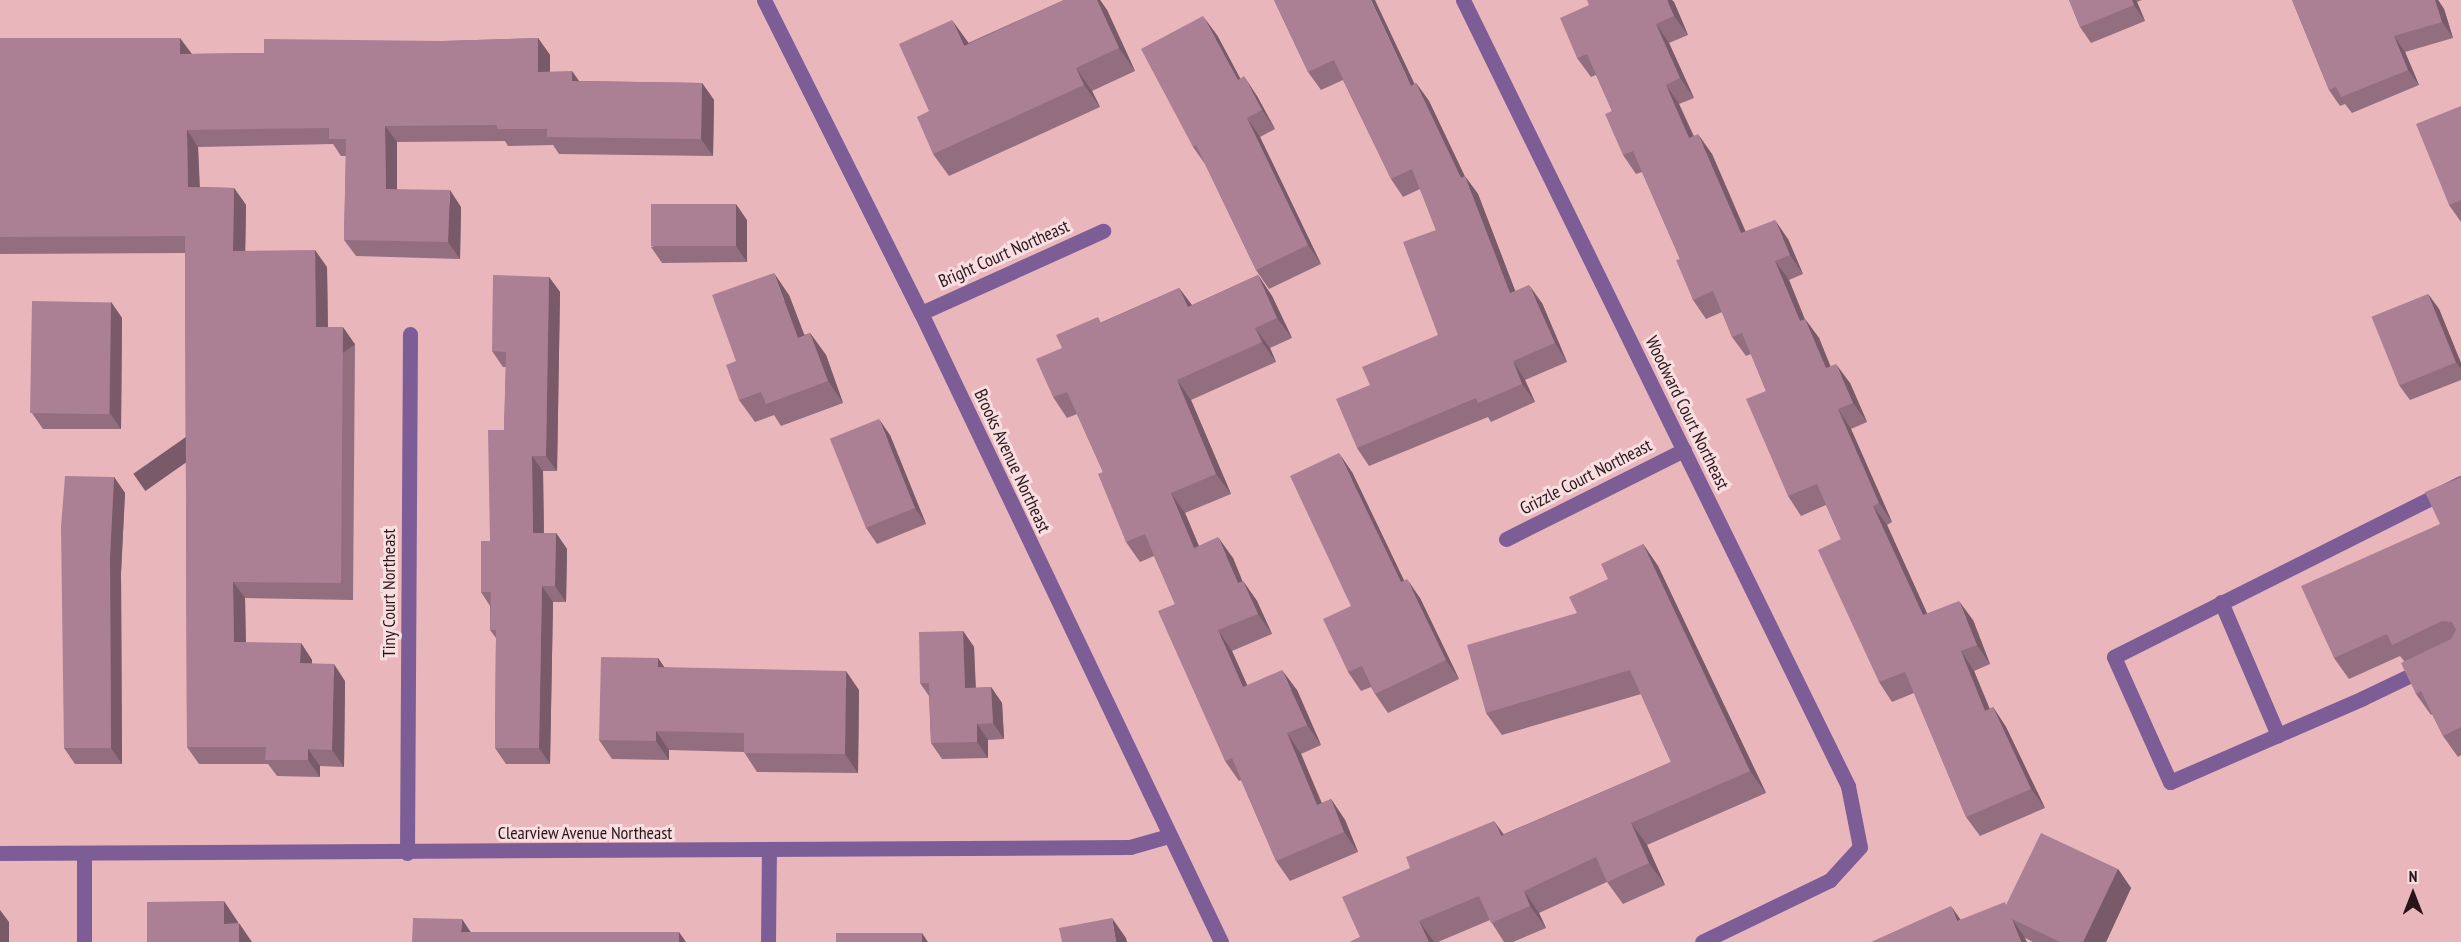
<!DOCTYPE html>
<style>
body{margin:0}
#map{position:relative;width:2461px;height:942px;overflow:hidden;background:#e9b6bc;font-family:"PT Sans Narrow",sans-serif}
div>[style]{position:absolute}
.minor>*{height:15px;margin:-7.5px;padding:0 7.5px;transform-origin:7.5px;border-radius:7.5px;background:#7d5d95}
.wall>*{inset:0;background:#936e7f}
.shaded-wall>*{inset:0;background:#785a68;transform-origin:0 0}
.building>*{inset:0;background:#ab8094;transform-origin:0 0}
span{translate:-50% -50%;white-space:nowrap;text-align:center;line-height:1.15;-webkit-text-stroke:6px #f9dee1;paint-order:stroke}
.street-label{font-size:18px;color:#271518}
.north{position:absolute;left:2383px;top:864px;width:60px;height:60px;-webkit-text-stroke:4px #f9dee1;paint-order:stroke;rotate:0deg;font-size:16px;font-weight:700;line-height:24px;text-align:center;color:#271518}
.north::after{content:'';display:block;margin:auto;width:21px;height:27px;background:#271518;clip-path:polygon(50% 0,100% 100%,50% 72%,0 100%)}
</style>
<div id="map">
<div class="minor">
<div style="left:764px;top:0;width:350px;rotate:63.4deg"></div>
<div style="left:921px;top:313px;width:697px;rotate:64.5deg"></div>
<div style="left:1463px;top:0;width:875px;rotate:63.9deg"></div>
<div style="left:1848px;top:786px;width:62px;rotate:78.9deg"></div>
<div style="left:1860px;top:847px;width:45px;rotate:132.3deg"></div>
<div style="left:1830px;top:880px;width:142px;rotate:154.2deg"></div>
<div style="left:921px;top:313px;width:200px;rotate:-24.3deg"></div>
<div style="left:2461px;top:483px;width:388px;rotate:153.4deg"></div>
<div style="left:2114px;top:657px;width:137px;rotate:65.9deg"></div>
<div style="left:2170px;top:782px;width:210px;rotate:-23.5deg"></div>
<div style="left:2363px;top:698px;width:109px;rotate:-25.6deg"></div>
<div style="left:1506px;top:539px;width:199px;rotate:-26.6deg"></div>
<div style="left:2221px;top:602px;width:145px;rotate:66.8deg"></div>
<div style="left:0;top:853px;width:1130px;rotate:-0.3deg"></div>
<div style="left:1130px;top:847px;width:40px;rotate:-16deg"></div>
<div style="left:407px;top:853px;width:519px;rotate:-89.67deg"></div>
<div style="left:84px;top:942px;width:89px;rotate:-90deg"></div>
<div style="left:768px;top:942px;width:90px;rotate:-89.4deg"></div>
</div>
<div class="wall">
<div style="clip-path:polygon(1064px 0,1100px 0,1107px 10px,1135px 71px,1092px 91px,1100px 107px,949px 176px,933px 154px,968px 43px)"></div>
<div style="clip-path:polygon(1274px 0,1415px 84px,1416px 83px,1429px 101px,1465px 177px,1478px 194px,1515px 291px,1542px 303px,1567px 362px,1525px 380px,1535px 402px,1491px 422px,1488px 417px,1369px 466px,1357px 448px,1370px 385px,1438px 335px,1436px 230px,1420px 189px,1403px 197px,1391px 179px,1343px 80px,1321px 90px,1308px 72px)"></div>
<div style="clip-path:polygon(2069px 0,2142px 0,2137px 2px,2145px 21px,2091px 43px,2080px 27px)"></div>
<div style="clip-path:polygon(2292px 0,2438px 0,2444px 9px,2453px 38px,2405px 52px,2419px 85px,2352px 113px,2345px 104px,2340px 106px,2329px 90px)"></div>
<div style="clip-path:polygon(1674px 2px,1688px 35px,1669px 43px,1694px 98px,1679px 104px,1694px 136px,1712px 154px,1745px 232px,1788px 239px,1803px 274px,1789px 280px,1805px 319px,1819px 338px,1830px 366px,1850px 383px,1867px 422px,1851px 429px,1892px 522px,1887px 525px,1927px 614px,1973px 620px,1990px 664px,1974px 671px,1990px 709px,1993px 707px,2006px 727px,2045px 808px,1980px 836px,1966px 817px,1914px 693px,1892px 702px,1879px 682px,1841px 539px,1826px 505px,1801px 516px,1788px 496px,1766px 391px,1751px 354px,1746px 356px,1732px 337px,1722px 312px,1706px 319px,1693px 300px,1680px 259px,1642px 172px,1636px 174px,1623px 155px,1612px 111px,1596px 75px,1591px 77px,1577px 58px,1589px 5px)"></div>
<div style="clip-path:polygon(1217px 35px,1240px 78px,1257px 96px,1275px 129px,1260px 137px,1321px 264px,1269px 289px,1256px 270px,1205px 164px,1193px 147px)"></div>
<div style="clip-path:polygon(0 38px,191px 54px,264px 53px,443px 41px,538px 38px,550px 55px,550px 72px,579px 81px,702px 83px,714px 100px,713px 156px,559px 154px,553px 145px,508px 146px,505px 141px,397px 142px,397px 189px,461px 207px,460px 259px,356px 256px,344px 240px,346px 156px,341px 156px,333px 144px,198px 147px,200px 187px,234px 188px,246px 205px,245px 251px,327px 267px,328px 327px,355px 344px,353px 600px,245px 598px,246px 643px,301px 643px,312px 660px,312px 664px,345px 681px,344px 767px,320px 766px,320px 777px,277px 776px,268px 764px,199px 764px,187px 747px,185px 253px,0 254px)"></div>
<div style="clip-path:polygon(2461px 106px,2461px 222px,2449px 205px)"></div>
<div style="clip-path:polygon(747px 220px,747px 262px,662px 263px,651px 247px)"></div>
<div style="clip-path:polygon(1258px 275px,1272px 296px,1292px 338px,1270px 348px,1276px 362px,1191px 400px,1231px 494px,1185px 513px,1199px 546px,1233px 558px,1242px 581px,1243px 581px,1257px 601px,1272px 634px,1232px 651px,1247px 685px,1297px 690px,1321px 745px,1301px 754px,1322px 803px,1331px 799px,1345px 820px,1358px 852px,1290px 881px,1276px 861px,1241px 780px,1239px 781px,1225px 761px,1175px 604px,1154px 556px,1140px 562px,1126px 542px,1103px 472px,1077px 414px,1067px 418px,1053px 397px,1062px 348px,1102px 322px,1179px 288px,1192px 305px)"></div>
<div style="clip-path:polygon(549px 277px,560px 292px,557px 471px,543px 471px,544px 533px,556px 533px,567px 549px,566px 602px,553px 602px,550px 764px,506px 764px,495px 748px,496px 638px,490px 630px,490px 606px,481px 592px,490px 541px,504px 430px,506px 367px,503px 367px,492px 351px)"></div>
<div style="clip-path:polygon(2428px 294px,2439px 309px,2461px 363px,2461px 380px,2410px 400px,2399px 385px)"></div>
<div style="clip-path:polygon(789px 295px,804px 335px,810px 333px,826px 355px,843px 403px,781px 426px,774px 415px,755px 422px,739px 400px,736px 361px)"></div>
<div style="clip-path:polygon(111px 302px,122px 318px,121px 429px,43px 429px,32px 413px)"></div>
<div style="clip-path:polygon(890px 435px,926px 524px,877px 544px,866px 528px)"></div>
<div style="clip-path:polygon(1352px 472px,1404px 581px,1420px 598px,1459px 679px,1388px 713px,1375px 694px,1371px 687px,1361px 691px,1348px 672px,1351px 606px)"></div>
<div style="clip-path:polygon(114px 477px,125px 493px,121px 573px,122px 764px,75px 764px,64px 748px)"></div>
<div style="clip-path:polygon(2461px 477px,2461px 755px,2458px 757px,2443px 736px,2432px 714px,2431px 715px,2416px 694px,2404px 661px,2400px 656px,2349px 679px,2334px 658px,2440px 524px)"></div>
<div style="clip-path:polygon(1643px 544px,1658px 566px,1766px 793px,1647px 845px,1665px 885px,1623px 904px,1607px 882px,1539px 913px,1546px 928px,1513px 942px,1504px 942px,1490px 920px,1438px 942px,1350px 942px,1360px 937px,1504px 834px,1671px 762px,1641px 694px,1502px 735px,1486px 713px,1608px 579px)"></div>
<div style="clip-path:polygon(963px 631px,974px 647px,976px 688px,991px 687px,1002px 703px,1004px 739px,988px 740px,988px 758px,942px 759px,931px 743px,929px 696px,920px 683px)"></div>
<div style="clip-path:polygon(658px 658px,664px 667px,859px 690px,858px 773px,757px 772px,744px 752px,669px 750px,669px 760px,612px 759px,599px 740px)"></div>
<div style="clip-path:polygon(2118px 869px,2131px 888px,2106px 942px,2033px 942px,2025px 938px,1961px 920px)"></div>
</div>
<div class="shaded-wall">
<div style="clip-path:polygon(1097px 0,1100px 0,1107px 10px,1135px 71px,1119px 48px)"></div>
<div style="clip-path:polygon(1371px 0,1375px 0,1424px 104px,1411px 86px)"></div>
<div style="clip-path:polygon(1667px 0,1672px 0,1674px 2px,1688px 35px,1674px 16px)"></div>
<div style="clip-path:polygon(2132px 0,2136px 0,2137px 2px,2145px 21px,2134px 5px)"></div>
<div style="clip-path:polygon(2435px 0,2438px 0,2444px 9px,2453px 38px,2442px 22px)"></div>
<div style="clip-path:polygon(1203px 16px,1217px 35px,1251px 99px,1238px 80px)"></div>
<div style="clip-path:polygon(952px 20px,968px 42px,979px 68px,964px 46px)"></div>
<div style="clip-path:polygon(1656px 24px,1669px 43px,1694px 98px,1680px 78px)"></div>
<div style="clip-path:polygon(2394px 36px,2405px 52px,2419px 85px,2408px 70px)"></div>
<div style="clip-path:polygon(180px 38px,192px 54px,180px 54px)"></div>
<div style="clip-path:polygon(538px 38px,550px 55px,550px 89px,538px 72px)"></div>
<div style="clip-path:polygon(1076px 68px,1092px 91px,1100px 107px,1084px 85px)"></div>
<div style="clip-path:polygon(572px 71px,584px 88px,572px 81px)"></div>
<div style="clip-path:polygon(1244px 76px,1257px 96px,1275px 129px,1262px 110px)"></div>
<div style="clip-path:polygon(702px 83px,714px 100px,713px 156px,701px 139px)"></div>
<div style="clip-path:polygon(1416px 83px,1429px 101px,1468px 183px,1465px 176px,1478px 194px,1523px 311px,1510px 293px,1461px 178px)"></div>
<div style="clip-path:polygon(1666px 85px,1679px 104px,1703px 158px,1689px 138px)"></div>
<div style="clip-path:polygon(1247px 118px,1260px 137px,1321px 264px,1308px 245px)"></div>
<div style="clip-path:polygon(385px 126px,397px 142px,397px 205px,386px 189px)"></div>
<div style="clip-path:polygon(187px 130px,198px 147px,200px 204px,188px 187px)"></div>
<div style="clip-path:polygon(1698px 134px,1712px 154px,1755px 253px,1741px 233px)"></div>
<div style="clip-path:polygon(234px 188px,246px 205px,245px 268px,233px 251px)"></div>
<div style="clip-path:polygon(450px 190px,461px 207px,460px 259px,448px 242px)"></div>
<div style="clip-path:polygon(736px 204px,747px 220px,747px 262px,736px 246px)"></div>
<div style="clip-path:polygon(1775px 220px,1788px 239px,1803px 274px,1790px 255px)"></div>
<div style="clip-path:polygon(315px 250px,327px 267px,328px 344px,316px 327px)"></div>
<div style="clip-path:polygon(1775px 261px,1789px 280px,1813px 341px,1800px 321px)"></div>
<div style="clip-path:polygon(774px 273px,789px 295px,814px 360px,798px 338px)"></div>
<div style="clip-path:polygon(1258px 275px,1272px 296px,1292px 338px,1277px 318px)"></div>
<div style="clip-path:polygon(549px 277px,560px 292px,557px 471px,546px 456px)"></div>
<div style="clip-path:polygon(1529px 285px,1542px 303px,1567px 362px,1555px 343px)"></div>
<div style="clip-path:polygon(1179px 288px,1194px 308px,1188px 307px)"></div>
<div style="clip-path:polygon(2428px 294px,2439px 309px,2461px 363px,2461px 369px,2456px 362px)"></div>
<div style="clip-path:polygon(111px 302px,122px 318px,121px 429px,110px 413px)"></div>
<div style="clip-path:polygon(1805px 319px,1819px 338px,1839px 387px,1826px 368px)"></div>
<div style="left:343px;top:327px;width:21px;height:256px;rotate:55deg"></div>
<div style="clip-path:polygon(1255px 328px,1270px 348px,1276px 362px,1262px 342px)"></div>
<div style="clip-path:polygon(810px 333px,826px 355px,843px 403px,828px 381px)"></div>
<div style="clip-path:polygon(1513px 361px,1525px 380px,1535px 402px,1522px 384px)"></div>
<div style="clip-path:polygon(1836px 364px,1850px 383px,1867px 422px,1853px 403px)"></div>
<div style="clip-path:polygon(1177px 380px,1191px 400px,1231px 494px,1216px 474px)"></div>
<div style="clip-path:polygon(1838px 409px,1851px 429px,1892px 522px,1879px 503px)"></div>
<div style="clip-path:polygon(879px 419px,890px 435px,926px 524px,915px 508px)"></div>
<div style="clip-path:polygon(1339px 453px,1352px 472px,1414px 601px,1401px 582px)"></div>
<div style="clip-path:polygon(532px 456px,543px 471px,544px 548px,533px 533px)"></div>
<div style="clip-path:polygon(114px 477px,125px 493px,121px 573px,122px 764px,111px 748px,110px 557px)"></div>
<div style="clip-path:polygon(1171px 493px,1185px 513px,1208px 568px,1194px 548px)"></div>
<div style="clip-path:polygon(1873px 506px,1887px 525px,1937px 635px,1923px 615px)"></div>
<div style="clip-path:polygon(556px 533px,567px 549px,566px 602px,555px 586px)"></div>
<div style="clip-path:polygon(1218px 537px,1233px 558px,1252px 604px,1238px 583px)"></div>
<div style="clip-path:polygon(1643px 544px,1658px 566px,1766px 793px,1750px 771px)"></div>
<div style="clip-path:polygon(1407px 579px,1420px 598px,1459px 679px,1446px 660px)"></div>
<div style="clip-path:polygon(1243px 581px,1257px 601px,1272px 634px,1258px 614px)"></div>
<div style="clip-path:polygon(233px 582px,245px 598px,246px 659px,234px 642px)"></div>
<div style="clip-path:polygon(542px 586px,553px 602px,550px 764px,539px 748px)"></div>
<div style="clip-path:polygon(1959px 601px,1973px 620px,1990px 664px,1977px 645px)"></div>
<div style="clip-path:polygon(1218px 630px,1232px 651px,1257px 707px,1243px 687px)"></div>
<div style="clip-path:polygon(963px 631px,974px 647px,976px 704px,965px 688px)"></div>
<div style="clip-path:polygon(301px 643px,312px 660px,312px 680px,300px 663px)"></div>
<div style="clip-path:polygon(1961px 651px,1974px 671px,1998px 730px,1985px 711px)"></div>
<div style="clip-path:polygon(658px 658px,671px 677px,658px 667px)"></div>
<div style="clip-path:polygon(334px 664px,345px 681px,344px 767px,332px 750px)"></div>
<div style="clip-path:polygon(1282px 670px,1297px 690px,1321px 745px,1307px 725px)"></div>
<div style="clip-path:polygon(846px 671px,859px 690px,858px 773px,845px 754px)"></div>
<div style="clip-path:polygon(991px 687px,1002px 703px,1004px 739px,993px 723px)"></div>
<div style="clip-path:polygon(1993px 707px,2006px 727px,2045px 808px,2031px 789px)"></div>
<div style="clip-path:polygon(977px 724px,988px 740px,988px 758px,977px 742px)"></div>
<div style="clip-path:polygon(656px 731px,669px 750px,669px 760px,656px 741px)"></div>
<div style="clip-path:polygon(1287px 733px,1301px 754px,1331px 826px,1317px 805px)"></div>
<div style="clip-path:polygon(308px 749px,320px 766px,320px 777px,308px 760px)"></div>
<div style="clip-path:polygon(1331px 799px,1345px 820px,1358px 852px,1344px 832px)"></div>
<div style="clip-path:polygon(1494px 821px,1510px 843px,1501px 836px)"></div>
<div style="clip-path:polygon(1631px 823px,1647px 845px,1665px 885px,1649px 863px)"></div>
<div style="clip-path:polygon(2118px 869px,2131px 888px,2106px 942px,2083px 942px)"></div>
<div style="clip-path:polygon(1524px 891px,1539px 913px,1546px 928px,1530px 906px)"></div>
<div style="clip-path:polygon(224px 901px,238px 922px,238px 942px,224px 924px)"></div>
<div style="clip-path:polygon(1951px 906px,1965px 926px,1957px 921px)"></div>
<div style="clip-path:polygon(0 910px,9px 922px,9px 942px,0 942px)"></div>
<div style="clip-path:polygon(1112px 918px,1126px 938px,1127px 942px,1116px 942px)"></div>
<div style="clip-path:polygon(462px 919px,476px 940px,461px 932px)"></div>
<div style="clip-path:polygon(2012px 919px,2025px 938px,2027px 942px,2021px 942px)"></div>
<div style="clip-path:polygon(1419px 921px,1434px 942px,1429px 942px)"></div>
<div style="clip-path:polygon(239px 923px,252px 942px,239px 942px)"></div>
<div style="clip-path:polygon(679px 932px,686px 942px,679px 942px)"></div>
<div style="clip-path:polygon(922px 933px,928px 942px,922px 942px)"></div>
</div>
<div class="building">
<div style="clip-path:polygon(1064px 0,1097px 0,1119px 48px,1076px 68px,1084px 85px,933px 154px,917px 117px,929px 111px,899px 44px,952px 20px,964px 46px)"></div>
<div style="clip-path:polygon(1274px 0,1371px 0,1411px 86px,1416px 83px,1461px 178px,1465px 176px,1510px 293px,1529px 285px,1555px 343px,1513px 361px,1522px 384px,1478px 403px,1476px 398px,1357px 448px,1336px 399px,1370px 385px,1362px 367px,1438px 335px,1403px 242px,1436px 230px,1412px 169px,1391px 179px,1334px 60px,1308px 72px)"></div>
<div style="clip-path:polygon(1587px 0,1667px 0,1674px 16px,1656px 24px,1680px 78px,1666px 85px,1689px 138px,1698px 134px,1741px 233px,1775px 220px,1790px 255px,1775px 261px,1800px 321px,1805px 319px,1826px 368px,1836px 364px,1853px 403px,1838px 409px,1879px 503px,1873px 506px,1923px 615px,1959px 601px,1977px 645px,1961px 651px,1985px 711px,1993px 707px,2031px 789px,1966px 817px,1905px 672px,1879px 682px,1818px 550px,1841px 539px,1817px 484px,1788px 496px,1746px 399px,1766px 391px,1742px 333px,1732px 337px,1713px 291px,1693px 300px,1676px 260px,1680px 259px,1633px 151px,1623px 155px,1605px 114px,1612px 111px,1587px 54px,1577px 58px,1560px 18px,1589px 5px)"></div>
<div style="clip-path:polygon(2069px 0,2132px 0,2134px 5px,2080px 27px)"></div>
<div style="clip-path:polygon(2292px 0,2435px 0,2442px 22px,2394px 36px,2408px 70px,2341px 97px,2336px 87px,2329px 90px)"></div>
<div style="clip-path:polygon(1203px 16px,1238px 80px,1244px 76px,1262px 110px,1247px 118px,1308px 245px,1256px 270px,1196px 145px,1193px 147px,1141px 49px)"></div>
<div style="clip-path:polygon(0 38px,180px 38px,180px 54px,264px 53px,264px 39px,443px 41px,538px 38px,538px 72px,572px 71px,572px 81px,702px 83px,701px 139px,547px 137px,547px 129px,497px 129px,497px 125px,385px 126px,386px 189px,450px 190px,448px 242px,344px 240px,346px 139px,329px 139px,329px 128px,187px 130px,188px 187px,234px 188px,233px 251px,315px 250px,316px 327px,343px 327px,341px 583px,233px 582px,234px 642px,301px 643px,300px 663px,334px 664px,332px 750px,308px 749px,308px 760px,265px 760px,266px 747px,187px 747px,185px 236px,0 237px)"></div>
<div style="clip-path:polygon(2461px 106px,2461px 200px,2449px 205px,2416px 124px)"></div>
<div style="left:736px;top:204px;width:42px;height:85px;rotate:90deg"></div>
<div style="clip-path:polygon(774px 273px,798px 338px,810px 333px,828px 381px,766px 404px,761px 392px,739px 400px,726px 365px,736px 361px,712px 295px)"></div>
<div style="clip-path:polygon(493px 275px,549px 277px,546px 456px,532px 456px,533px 533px,556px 533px,555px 586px,542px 586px,539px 748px,495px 748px,496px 630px,490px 630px,491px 592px,481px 592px,481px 541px,490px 541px,488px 430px,504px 430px,506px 352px,492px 351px)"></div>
<div style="clip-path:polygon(1258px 275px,1277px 318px,1255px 328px,1262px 342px,1177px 380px,1216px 474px,1171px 493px,1194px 548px,1218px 537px,1238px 583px,1243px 581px,1258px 614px,1218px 630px,1243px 687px,1282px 670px,1307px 725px,1287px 733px,1317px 805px,1331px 799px,1344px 832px,1276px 861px,1232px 758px,1225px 761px,1158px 611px,1175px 604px,1145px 534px,1126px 542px,1098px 474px,1103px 472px,1067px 392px,1053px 397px,1036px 359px,1062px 348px,1056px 335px,1098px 317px,1101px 323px,1179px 288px,1188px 307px)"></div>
<div style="left:2428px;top:294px;width:74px;height:61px;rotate:68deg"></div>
<div style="left:32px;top:301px;width:79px;height:112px;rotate:1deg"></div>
<div style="left:879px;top:419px;width:96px;height:53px;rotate:68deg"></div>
<div style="clip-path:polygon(1339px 453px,1401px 582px,1407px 579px,1446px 660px,1375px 694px,1362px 666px,1348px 672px,1323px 619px,1351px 606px,1290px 476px)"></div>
<div style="clip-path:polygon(65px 476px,114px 477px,110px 557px,111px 748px,64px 748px,61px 527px)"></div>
<div style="clip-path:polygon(2461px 477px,2461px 727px,2443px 736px,2421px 691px,2416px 694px,2401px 663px,2451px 639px,2456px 630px,2452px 622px,2442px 621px,2392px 645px,2387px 634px,2334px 658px,2301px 586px,2440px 524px,2425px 492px)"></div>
<div style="clip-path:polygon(1643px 544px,1750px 771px,1631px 823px,1649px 863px,1607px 882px,1596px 857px,1524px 891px,1530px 906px,1491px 923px,1479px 896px,1419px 921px,1429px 942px,1350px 942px,1360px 937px,1342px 897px,1410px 868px,1406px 857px,1494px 821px,1501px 836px,1671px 762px,1630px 670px,1486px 713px,1467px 645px,1577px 613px,1569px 597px,1608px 579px,1601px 564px)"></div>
<div style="clip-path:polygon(963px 631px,965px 688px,991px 687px,993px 723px,977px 724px,977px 742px,931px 743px,929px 683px,920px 683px,919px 632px)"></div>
<div style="clip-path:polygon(601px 657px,658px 658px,658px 667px,846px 671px,845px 754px,744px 753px,744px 733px,656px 731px,656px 741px,599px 740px)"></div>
<div style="clip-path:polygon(2041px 833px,2118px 869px,2083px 942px,2060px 942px,2012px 919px,2021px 942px,1871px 942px,1951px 906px,1957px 921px,2005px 902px,2006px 905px)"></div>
<div style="clip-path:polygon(224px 901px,224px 924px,239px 923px,239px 942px,147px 942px,147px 902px)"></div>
<div style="clip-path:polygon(413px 918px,462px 919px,461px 932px,679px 932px,679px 942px,412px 942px)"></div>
<div style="clip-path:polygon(1112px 918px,1116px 942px,1062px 942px,1059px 928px)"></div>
<div style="left:836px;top:933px;width:86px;height:9px"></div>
</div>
<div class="street-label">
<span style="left:1004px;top:254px;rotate:-24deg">Bright Court Northeast</span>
<span style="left:1687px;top:413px;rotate:64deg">Woodward Court Northeast</span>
<span style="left:1012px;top:461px;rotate:65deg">Brooks Avenue Northeast</span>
<span style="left:1586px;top:477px;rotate:-27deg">Grizzle Court Northeast</span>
<span style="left:389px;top:593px;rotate:-90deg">Tiny Court Northeast</span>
<span style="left:585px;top:833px">Clearview Avenue Northeast</span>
</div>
<div class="north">N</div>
</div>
